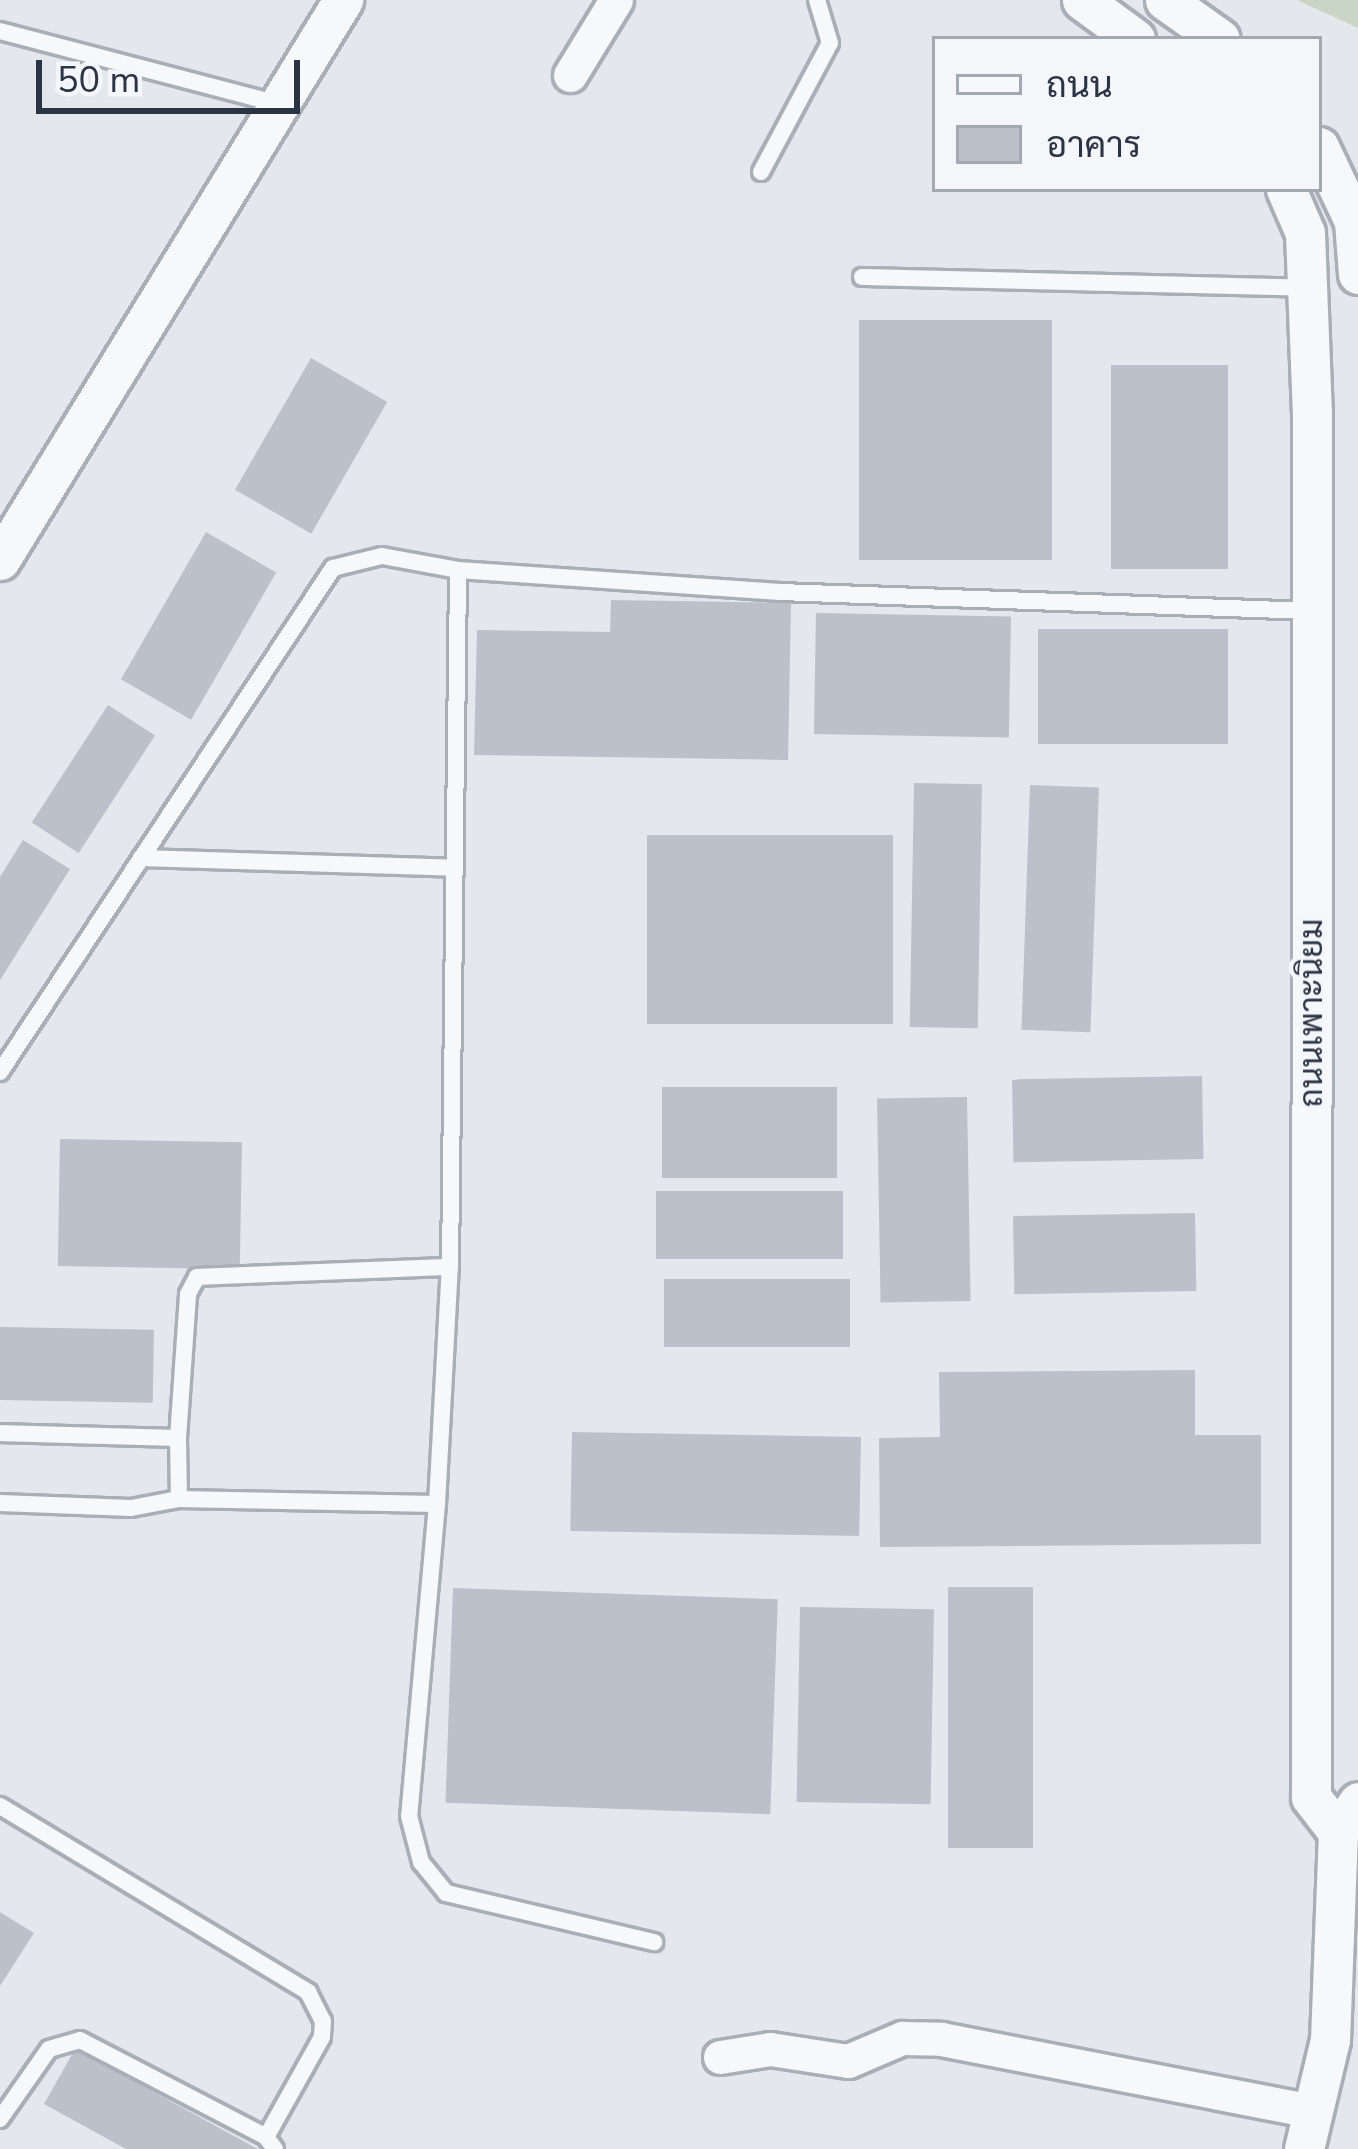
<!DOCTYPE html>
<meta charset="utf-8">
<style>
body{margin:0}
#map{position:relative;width:1358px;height:2149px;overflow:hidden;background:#e4e7ec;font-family:"Nunito Sans",Sarabun,sans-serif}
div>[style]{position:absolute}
.green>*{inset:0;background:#c9d6c5}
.building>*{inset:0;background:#bbc0ca;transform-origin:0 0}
.roads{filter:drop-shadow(3px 0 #a9aeb7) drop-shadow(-3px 0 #a9aeb7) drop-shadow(0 3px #a9aeb7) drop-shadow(0 -3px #a9aeb7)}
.service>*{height:16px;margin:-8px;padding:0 8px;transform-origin:8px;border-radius:8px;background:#f7f8fa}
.minor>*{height:33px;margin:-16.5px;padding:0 16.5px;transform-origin:16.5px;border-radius:16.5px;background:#f7f8fa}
.tertiary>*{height:39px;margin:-19.5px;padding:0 19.5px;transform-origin:19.5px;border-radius:19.5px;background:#f7f8fa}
span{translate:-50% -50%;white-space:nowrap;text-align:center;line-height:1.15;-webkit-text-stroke:9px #f4f6f9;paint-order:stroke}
.street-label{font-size:33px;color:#2b3445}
.legend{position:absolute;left:932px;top:36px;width:390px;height:156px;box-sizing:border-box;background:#f4f6f9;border:3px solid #a4a8b1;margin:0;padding:15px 21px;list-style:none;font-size:36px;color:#2b3445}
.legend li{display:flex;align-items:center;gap:24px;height:60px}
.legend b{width:60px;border:3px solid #a4a8b1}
.scale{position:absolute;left:36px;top:60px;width:264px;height:54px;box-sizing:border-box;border:6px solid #2b3445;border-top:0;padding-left:15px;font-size:36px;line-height:42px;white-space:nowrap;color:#2b3445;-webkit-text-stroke:9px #f4f6f9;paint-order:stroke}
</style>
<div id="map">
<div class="green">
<div style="clip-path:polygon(1297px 0,1358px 0,1358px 28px)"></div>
</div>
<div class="building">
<div style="left:859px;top:320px;width:193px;height:240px"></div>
<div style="left:311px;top:358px;width:88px;height:152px;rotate:30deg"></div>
<div style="left:1111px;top:365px;width:117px;height:204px"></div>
<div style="left:206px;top:532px;width:81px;height:170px;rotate:30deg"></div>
<div style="clip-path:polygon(611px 600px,791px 603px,788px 760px,474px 755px,477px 630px,610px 632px)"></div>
<div style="left:816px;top:613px;width:195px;height:121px;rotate:1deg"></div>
<div style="left:1228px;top:629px;width:115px;height:190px;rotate:90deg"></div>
<div style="left:108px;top:705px;width:56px;height:140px;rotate:33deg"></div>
<div style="left:914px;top:783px;width:68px;height:244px;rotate:1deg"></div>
<div style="left:1030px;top:785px;width:69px;height:245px;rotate:2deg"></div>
<div style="left:647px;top:835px;width:246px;height:189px"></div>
<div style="clip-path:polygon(23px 840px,70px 869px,0 980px,0 877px)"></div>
<div style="left:1202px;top:1076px;width:83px;height:190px;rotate:89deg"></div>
<div style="left:662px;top:1087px;width:175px;height:91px"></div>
<div style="left:967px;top:1097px;width:204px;height:90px;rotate:89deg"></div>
<div style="left:60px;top:1139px;width:182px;height:127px;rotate:1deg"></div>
<div style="left:656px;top:1191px;width:187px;height:68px"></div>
<div style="left:1195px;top:1213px;width:78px;height:182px;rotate:89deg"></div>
<div style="left:664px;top:1279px;width:186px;height:68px"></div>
<div style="left:0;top:1327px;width:154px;height:73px;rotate:1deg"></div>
<div style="clip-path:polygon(1195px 1370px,1195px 1435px,1261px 1435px,1261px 1544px,880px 1547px,879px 1438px,940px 1437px,939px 1372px)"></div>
<div style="left:572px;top:1432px;width:289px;height:99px;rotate:1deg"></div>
<div style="left:1033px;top:1587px;width:261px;height:85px;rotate:90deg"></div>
<div style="left:453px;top:1588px;width:325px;height:215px;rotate:2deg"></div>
<div style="left:800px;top:1607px;width:134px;height:195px;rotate:1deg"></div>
<div style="clip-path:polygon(0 1912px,34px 1933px,0 1986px)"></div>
<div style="clip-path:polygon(75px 2049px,258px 2149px,126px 2149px,44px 2104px)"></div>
</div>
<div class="roads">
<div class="service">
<div style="left:0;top:31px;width:287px;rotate:14.7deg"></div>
<div style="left:761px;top:172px;width:146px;rotate:-61.9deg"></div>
<div style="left:830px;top:43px;width:45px;rotate:-106.8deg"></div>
<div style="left:862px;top:277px;width:446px;rotate:1.4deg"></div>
<div style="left:141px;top:858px;width:314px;rotate:1.8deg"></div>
<div style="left:0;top:1072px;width:604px;rotate:-56.55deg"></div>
<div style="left:333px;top:568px;width:50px;rotate:-13.8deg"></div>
<div style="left:382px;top:556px;width:77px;rotate:10.4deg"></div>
<div style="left:458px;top:570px;width:323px;rotate:3.9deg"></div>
<div style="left:780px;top:592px;width:531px;rotate:2.05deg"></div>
<div style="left:0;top:1433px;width:178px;rotate:1.6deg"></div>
<div style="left:178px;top:1438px;width:61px;rotate:89.1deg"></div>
<div style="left:178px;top:1438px;width:144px;rotate:-86deg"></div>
<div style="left:188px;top:1294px;width:19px;rotate:-62deg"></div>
<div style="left:197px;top:1277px;width:253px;rotate:-2.3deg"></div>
<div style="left:0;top:1503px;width:131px;rotate:2.2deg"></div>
<div style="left:131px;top:1508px;width:49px;rotate:-10.6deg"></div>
<div style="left:179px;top:1499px;width:258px;rotate:1.1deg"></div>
<div style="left:437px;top:1504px;width:237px;rotate:-86.9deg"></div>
<div style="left:450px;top:1267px;width:697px;rotate:-89.34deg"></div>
<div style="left:437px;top:1504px;width:313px;rotate:95.1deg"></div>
<div style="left:409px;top:1816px;width:48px;rotate:75.4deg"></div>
<div style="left:421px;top:1862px;width:40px;rotate:51deg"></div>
<div style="left:446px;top:1893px;width:214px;rotate:13.3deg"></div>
<div style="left:0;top:1806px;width:360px;rotate:31.1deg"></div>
<div style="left:308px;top:1992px;width:33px;rotate:63deg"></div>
<div style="left:323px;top:2021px;width:16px;rotate:94deg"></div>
<div style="left:322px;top:2037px;width:115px;rotate:119.2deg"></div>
<div style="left:0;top:2119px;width:85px;rotate:-55deg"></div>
<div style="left:49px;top:2049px;width:32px;rotate:-16deg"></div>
<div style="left:80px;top:2040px;width:210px;rotate:27.5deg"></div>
<div style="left:266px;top:2137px;width:15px;rotate:53deg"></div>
</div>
<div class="minor">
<div style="left:570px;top:75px;width:88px;rotate:-58.5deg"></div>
<div style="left:720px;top:2057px;width:51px;rotate:-9.1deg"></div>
<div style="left:770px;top:2049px;width:79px;rotate:8.7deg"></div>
<div style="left:848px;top:2061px;width:59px;rotate:-23.1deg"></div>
<div style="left:902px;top:2038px;width:39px;rotate:1deg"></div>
<div style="left:941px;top:2039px;width:379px;rotate:11deg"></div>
</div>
<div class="tertiary">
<div style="left:1082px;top:0;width:66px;rotate:36.3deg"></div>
<div style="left:1165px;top:0;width:67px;rotate:35.3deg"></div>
<div style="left:1319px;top:147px;width:82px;rotate:64.7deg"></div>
<div style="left:1354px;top:221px;width:53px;rotate:85.7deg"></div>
<div style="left:1286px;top:189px;width:48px;rotate:66.6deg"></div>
<div style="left:1305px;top:233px;width:179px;rotate:87.8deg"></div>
<div style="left:1312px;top:412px;width:1385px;rotate:90.04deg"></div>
<div style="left:1311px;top:1797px;width:44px;rotate:52.4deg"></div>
<div style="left:0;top:560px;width:657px;rotate:-58.51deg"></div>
<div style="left:1304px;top:2149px;width:112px;rotate:-76.6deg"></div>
<div style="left:1330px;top:2040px;width:208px;rotate:-87.8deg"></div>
<div style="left:1338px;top:1832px;width:36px;rotate:-56deg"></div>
</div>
</div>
<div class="street-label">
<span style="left:1312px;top:1013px;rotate:-90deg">ถนนเพาะนิยม</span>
</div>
<ul class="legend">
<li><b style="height:15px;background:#f7f8fa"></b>ถนน</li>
<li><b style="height:33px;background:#bbc0ca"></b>อาคาร</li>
</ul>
<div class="scale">50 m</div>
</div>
